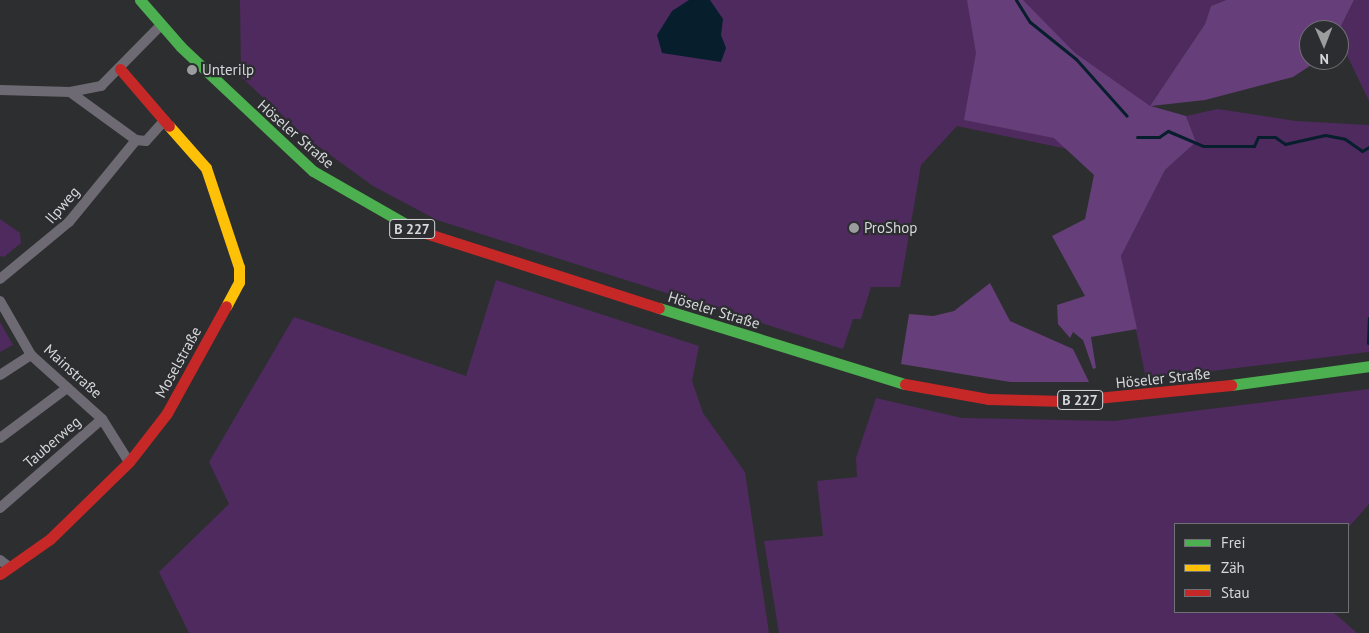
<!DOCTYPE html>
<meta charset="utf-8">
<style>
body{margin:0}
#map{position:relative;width:1369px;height:633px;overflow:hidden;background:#2d2e2f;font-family:"PT Sans",sans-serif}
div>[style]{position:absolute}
.green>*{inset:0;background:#4f2a5f}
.forest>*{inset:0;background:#663e79}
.water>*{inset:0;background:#071e2d}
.stream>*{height:3px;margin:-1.5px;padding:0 1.5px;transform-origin:1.5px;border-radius:1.5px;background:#071e2d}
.street>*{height:10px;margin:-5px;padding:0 5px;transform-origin:5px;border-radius:5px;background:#6d6a74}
.fast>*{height:11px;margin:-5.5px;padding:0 5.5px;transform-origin:5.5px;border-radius:5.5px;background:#4caf50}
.slow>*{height:11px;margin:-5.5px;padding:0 5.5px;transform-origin:5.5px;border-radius:5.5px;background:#ffc107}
.jam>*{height:11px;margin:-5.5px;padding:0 5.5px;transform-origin:5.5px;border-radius:5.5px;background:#c62828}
.dots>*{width:14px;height:14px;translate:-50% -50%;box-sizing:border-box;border:2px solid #2c2d30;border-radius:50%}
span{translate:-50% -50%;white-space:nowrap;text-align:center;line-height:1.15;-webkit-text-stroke:4.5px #2c2d30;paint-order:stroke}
.shield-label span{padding:1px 4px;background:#2c2d30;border:1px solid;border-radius:4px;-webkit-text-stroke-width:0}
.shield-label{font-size:14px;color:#d6d7d9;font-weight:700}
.poi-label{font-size:15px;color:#d6d7d9}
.left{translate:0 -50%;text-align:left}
.street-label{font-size:15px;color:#d6d7d9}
.legend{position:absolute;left:1174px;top:523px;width:175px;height:90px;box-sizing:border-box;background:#2c2d30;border:1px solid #707174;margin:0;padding:6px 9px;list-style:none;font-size:15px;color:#d6d7d9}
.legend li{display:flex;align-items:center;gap:10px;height:25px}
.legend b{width:25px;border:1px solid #707174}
.north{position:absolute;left:1299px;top:20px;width:50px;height:50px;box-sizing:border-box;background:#2c2d30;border:1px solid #707174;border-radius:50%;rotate:179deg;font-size:14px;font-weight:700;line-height:20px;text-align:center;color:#d6d7d9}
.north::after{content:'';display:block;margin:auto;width:18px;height:22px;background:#9b9c9e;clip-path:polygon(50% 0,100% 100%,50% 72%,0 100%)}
</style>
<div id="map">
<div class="green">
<div style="clip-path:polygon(240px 0,1226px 0,1211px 6px,1205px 24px,1150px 106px,1082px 152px,957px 126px,921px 165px,900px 287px,871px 287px,861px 319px,853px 319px,843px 349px,437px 220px,373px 186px,307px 138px,241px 77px)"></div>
<div style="clip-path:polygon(1354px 0,1369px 0,1369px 101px,1342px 45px,1341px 26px)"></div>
<div style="clip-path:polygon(1218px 109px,1296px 121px,1369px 125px,1369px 352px,1146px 379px,1121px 256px,1165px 170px,1196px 142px,1186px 116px)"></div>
<div style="clip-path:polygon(0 219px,20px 233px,21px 243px,4px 257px,0 256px)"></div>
<div style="clip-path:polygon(496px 280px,699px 346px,692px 381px,703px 413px,745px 472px,769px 633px,189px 633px,159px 572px,229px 504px,209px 462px,294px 317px,466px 376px)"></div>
<div style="clip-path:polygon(0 322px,13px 345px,0 352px)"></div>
<div style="clip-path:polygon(1369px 389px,1369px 504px,1348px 528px,1348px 524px,1175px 524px,1175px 612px,1333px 612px,1357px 633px,779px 633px,764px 541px,823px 536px,817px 481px,857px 477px,856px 458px,876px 398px,962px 418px,1113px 421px)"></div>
</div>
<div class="forest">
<div style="clip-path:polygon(967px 0,1023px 0,1075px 53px,1150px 106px,1205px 24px,1211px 6px,1226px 0,1354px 0,1341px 26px,1342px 45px,1339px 30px,1309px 30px,1309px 60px,1319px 60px,1293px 77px,1205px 100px,1151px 106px,1186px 116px,1196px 142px,1165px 170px,1121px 256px,1137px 329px,1091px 337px,1096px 368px,1093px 369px,1083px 340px,1073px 332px,1070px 338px,1058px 324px,1057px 305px,1085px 296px,1052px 236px,1085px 219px,1094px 175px,1054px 138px,964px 120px,976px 53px)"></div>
<div style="clip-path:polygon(990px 283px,1010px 321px,1073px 349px,1089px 382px,1010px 382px,901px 364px,909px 314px,933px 316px,954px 311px)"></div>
</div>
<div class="water">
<div style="clip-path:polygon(710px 0,723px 19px,721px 35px,726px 48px,721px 62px,662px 53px,657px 35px,672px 11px,689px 0)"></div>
</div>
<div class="stream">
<div style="left:1016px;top:0;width:26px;rotate:58deg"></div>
<div style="left:1030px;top:22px;width:59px;rotate:38.8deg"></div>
<div style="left:1076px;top:59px;width:76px;rotate:48.2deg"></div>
<div style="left:1137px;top:137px;width:22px"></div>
<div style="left:1159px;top:137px;width:11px;rotate:-34deg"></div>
<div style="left:1168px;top:131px;width:38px;rotate:23deg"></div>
<div style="left:1203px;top:146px;width:51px"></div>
<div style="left:1254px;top:146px;width:10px;rotate:-66deg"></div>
<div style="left:1258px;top:137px;width:17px"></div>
<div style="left:1275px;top:137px;width:12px;rotate:35deg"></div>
<div style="left:1285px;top:144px;width:41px;rotate:-12.7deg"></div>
<div style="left:1325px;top:135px;width:20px;rotate:11deg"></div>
<div style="left:1345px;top:139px;width:21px;rotate:35deg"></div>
<div style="left:1362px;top:151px;width:8px;rotate:-30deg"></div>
<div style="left:1368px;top:343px;width:25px;rotate:-88deg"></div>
</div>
<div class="street">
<div style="left:0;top:90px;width:70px;rotate:1.6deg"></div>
<div style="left:70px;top:92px;width:32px;rotate:-11deg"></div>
<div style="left:101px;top:86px;width:86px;rotate:-45.5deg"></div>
<div style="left:70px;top:92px;width:82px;rotate:36deg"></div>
<div style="left:136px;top:140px;width:10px;rotate:6deg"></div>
<div style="left:146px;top:141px;width:28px;rotate:-48deg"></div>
<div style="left:0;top:279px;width:89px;rotate:-39.6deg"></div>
<div style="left:69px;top:222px;width:106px;rotate:-50.7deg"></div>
<div style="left:0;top:301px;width:62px;rotate:60.1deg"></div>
<div style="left:31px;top:355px;width:96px;rotate:42deg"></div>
<div style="left:102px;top:419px;width:51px;rotate:57.9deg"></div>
<div style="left:0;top:375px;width:37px;rotate:-33deg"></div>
<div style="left:0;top:438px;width:84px;rotate:-36.7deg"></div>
<div style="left:0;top:508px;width:135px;rotate:-41.1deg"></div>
<div style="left:0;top:560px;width:11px;rotate:38deg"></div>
</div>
<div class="fast">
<div style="left:140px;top:0;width:62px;rotate:48.9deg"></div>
<div style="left:181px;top:47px;width:181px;rotate:43.2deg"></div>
<div style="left:313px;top:171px;width:119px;rotate:29.8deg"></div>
<div style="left:659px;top:308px;width:257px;rotate:17.2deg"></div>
<div style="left:1231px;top:385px;width:139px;rotate:-7.8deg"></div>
</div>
<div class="slow">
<div style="left:169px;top:126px;width:56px;rotate:48.6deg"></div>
<div style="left:206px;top:168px;width:104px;rotate:71.6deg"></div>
<div style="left:239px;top:267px;width:15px;rotate:90deg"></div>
<div style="left:239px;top:282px;width:27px;rotate:118deg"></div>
</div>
<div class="jam">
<div style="left:120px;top:69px;width:75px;rotate:49.3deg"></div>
<div style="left:416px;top:230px;width:255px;rotate:17.8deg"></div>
<div style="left:905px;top:384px;width:84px;rotate:10.2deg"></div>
<div style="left:988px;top:399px;width:77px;rotate:1.5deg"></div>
<div style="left:1065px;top:401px;width:167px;rotate:-5.5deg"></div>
<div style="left:0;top:574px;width:61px;rotate:-35deg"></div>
<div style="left:50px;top:539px;width:110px;rotate:-44.3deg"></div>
<div style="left:129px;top:462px;width:62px;rotate:-52.2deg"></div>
<div style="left:167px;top:413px;width:122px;rotate:-61.1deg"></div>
</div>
<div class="dots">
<div style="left:192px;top:70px;background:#9b9c9e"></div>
<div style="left:854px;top:228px;background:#9b9c9e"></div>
</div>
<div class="shield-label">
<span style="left:412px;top:229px">B 227</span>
<span style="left:1080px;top:400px">B 227</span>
</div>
<div class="poi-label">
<span class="left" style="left:202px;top:70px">Unterilp</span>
<span class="left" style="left:864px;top:228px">ProShop</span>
</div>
<div class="street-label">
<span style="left:296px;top:134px;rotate:41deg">Höseler Straße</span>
<span style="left:62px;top:205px;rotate:-49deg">Ilpweg</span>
<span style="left:714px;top:310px;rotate:17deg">Höseler Straße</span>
<span style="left:178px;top:362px;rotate:-61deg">Moselstraße</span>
<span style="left:73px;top:371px;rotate:42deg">Mainstraße</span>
<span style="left:1163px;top:378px;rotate:-6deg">Höseler Straße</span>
<span style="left:52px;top:442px;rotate:-41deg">Tauberweg</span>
</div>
<ul class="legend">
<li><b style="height:6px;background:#4caf50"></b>Frei</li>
<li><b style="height:6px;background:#ffc107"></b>Zäh</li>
<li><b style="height:6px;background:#c62828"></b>Stau</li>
</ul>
<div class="north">N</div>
</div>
